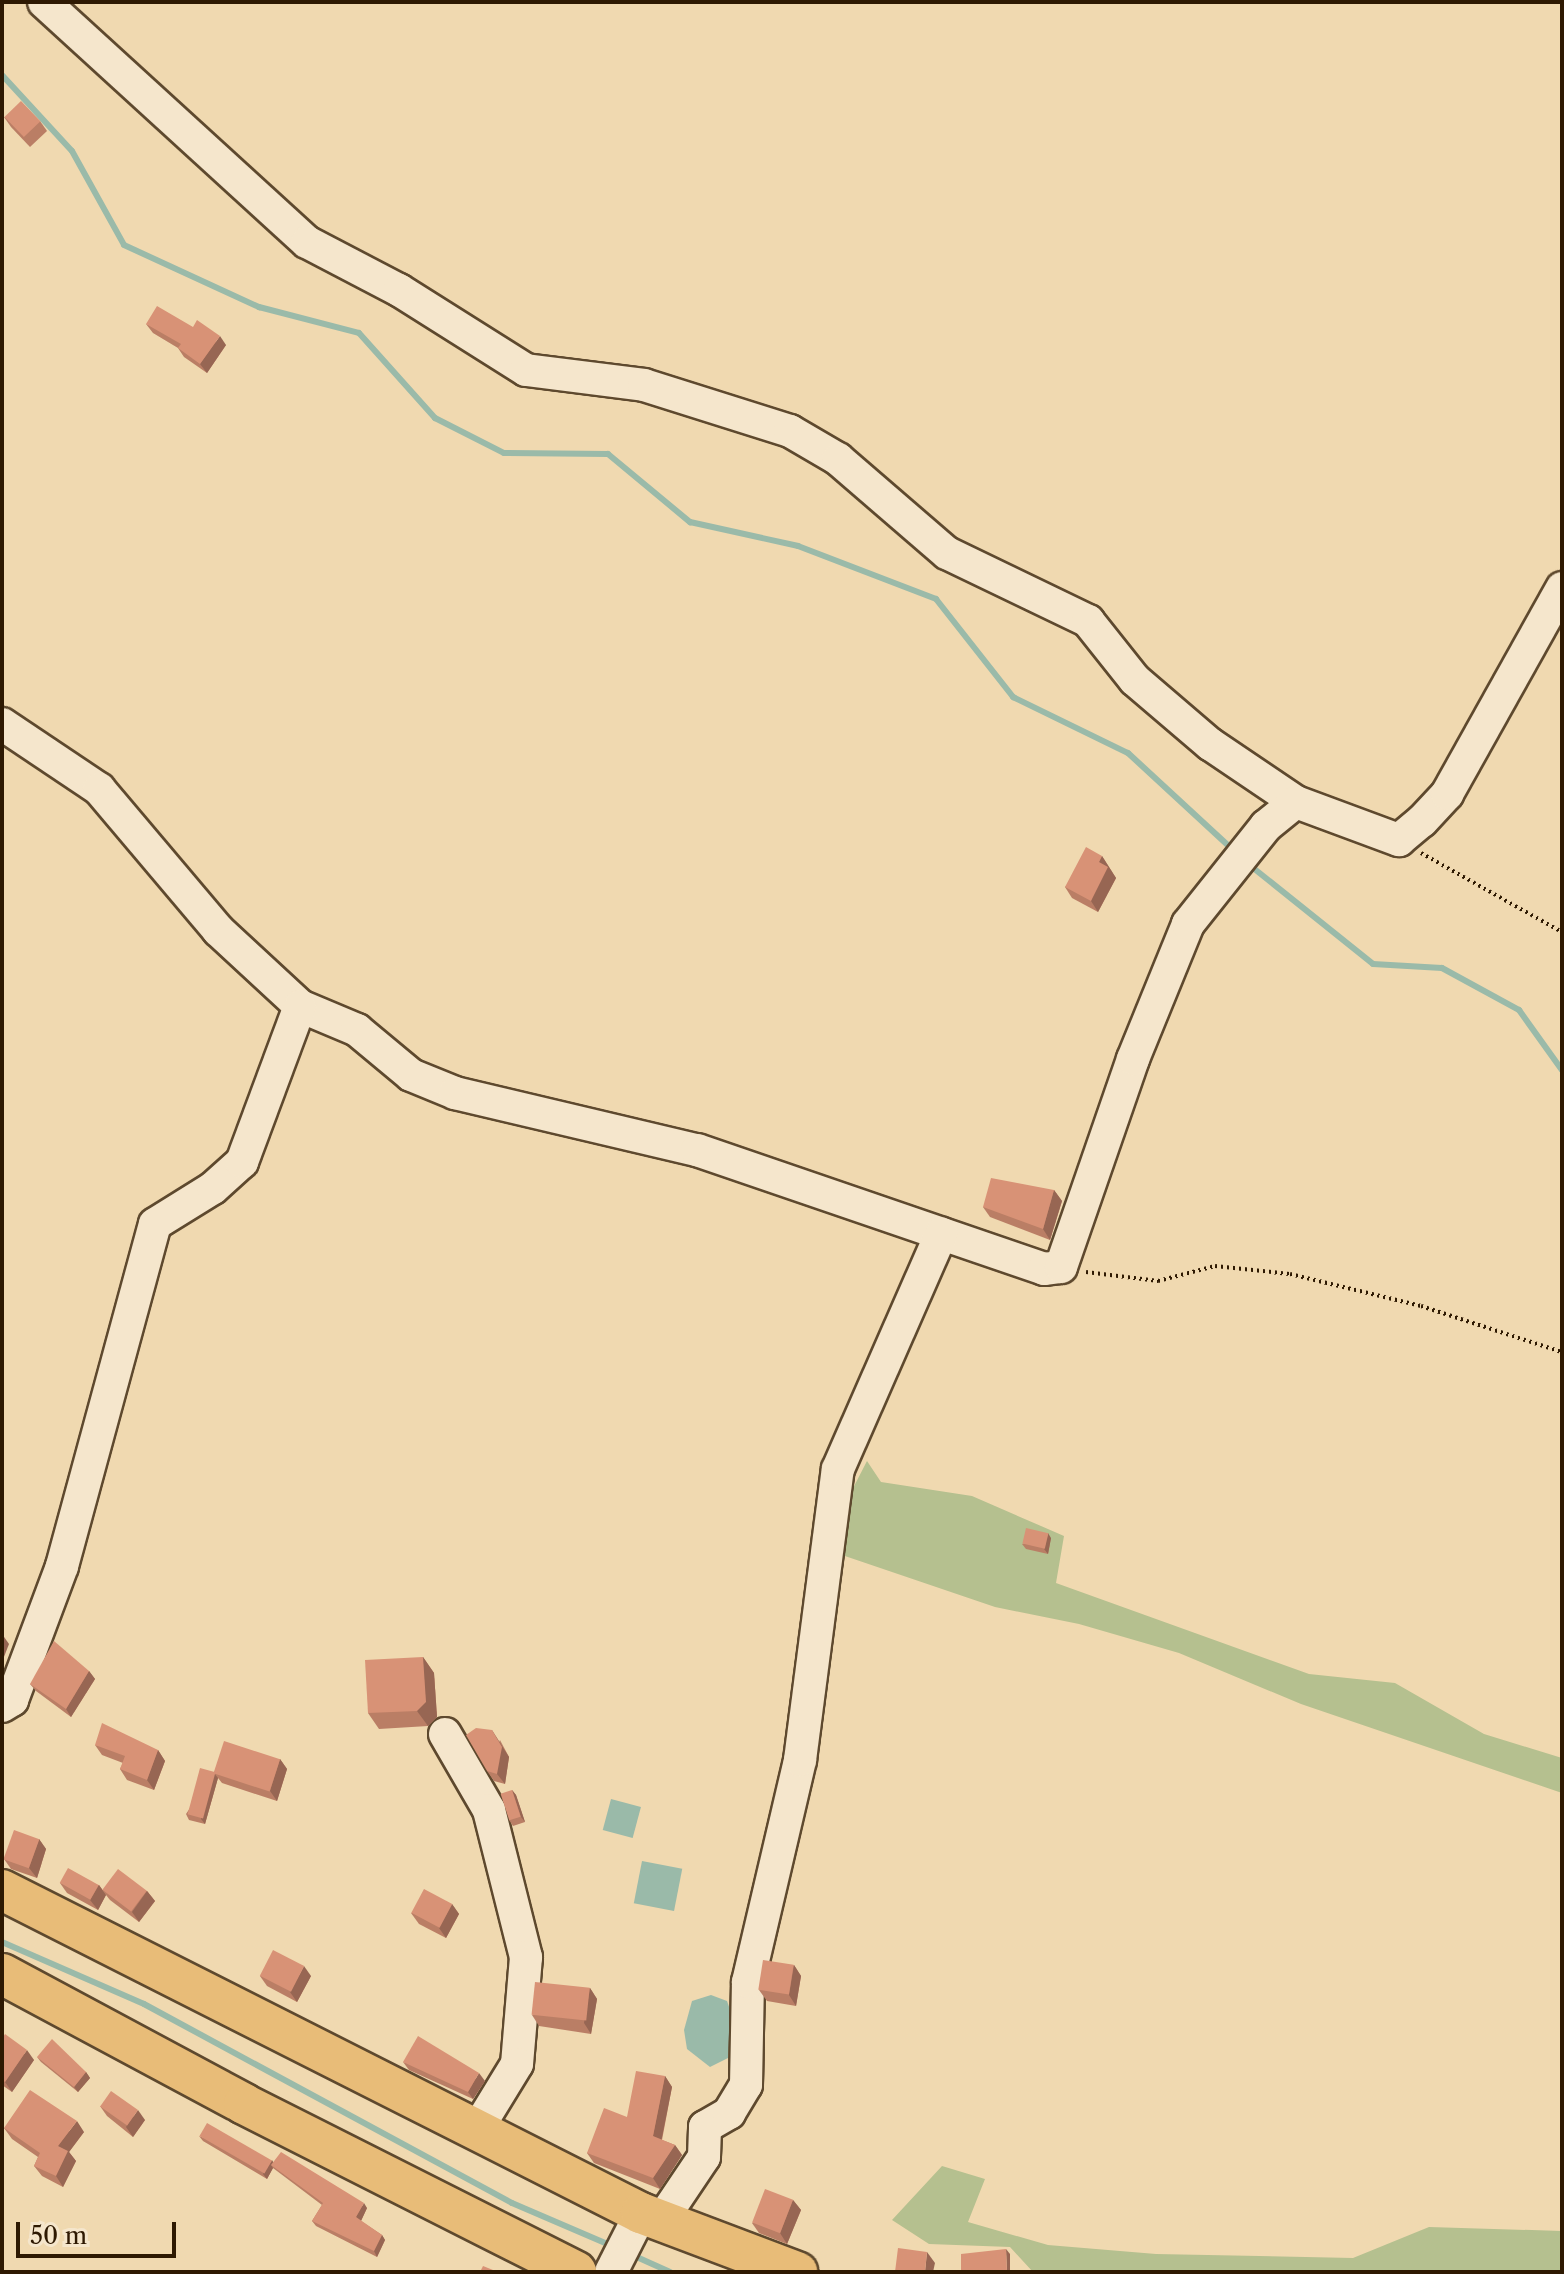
<!DOCTYPE html>
<style>
body{margin:0}
#map{position:relative;width:1564px;height:2274px;overflow:hidden;background:#f0d9b0;font-family:"Libre Caslon Text",serif}
div>[style]{position:absolute}
.green>*{inset:0;background:#b5c08f}
.water>*{inset:0;background:#9abaa9;transform-origin:0 0}
.stream>*{height:6px;margin:-3px;padding:0 3px;transform-origin:3px;border-radius:3px;background:#9abaa9}
.path>*{height:4px;margin-top:-2px;transform-origin:0;background:repeating-linear-gradient(90deg,#2e1902 0 2px,transparent 0 6px)}
.roads{filter:drop-shadow(2px 0 #5e492e) drop-shadow(-2px 0 #5e492e) drop-shadow(0 2px #5e492e) drop-shadow(0 -2px #5e492e)}
.minor>*{height:32px;margin:-16px;padding:0 16px;transform-origin:16px;border-radius:16px;background:#f5e6cc}
.major>*{height:40px;margin:-20px;padding:0 20px;transform-origin:20px;border-radius:20px;background:#e8bc78}
.wall>*{inset:0;background:#ba7e65}
.shaded-wall>*{inset:0;background:#976653}
.building>*{inset:0;background:#d89276;transform-origin:0 0}
span{translate:-50% -50%;white-space:nowrap;text-align:center;line-height:1.15;-webkit-text-stroke:6px #f5e6cc;paint-order:stroke}
.frame{position:absolute;inset:0;border:4px solid #2e1902;pointer-events:none}
.scale{position:absolute;left:16px;top:2222px;width:160px;height:36px;box-sizing:border-box;border:4px solid #2e1902;border-top:0;padding-left:10px;font-size:24px;line-height:28px;white-space:nowrap;color:#2e1902;-webkit-text-stroke:6px #f5e6cc;paint-order:stroke}
</style>
<div id="map">
<div class="green">
<div style="clip-path:polygon(867px 1461px,881px 1482px,972px 1496px,1064px 1536px,1056px 1583px,1309px 1674px,1395px 1683px,1484px 1734px,1562px 1758px,1562px 1793px,1301px 1704px,1179px 1653px,1079px 1624px,995px 1607px,839px 1554px,850px 1494px)"></div>
<div style="clip-path:polygon(942px 2166px,985px 2179px,968px 2222px,1048px 2245px,1156px 2254px,1353px 2258px,1429px 2227px,1562px 2231px,1562px 2272px,1033px 2272px,1010px 2247px,929px 2244px,892px 2220px)"></div>
</div>
<div class="water">
<div style="left:611px;top:1799px;width:31px;height:32px;rotate:15deg"></div>
<div style="left:642px;top:1861px;width:41px;height:43px;rotate:11deg"></div>
<div style="clip-path:polygon(711px 1995px,727px 2001px,733px 2018px,728px 2058px,710px 2067px,687px 2049px,684px 2030px,692px 2001px)"></div>
</div>
<div class="stream">
<div style="left:2px;top:75px;width:103px;rotate:47.4deg"></div>
<div style="left:72px;top:151px;width:107px;rotate:61deg"></div>
<div style="left:124px;top:245px;width:149px;rotate:24.7deg"></div>
<div style="left:259px;top:307px;width:103px;rotate:14.6deg"></div>
<div style="left:359px;top:333px;width:114px;rotate:48.2deg"></div>
<div style="left:435px;top:418px;width:77px;rotate:26.9deg"></div>
<div style="left:504px;top:453px;width:104px;rotate:0.6deg"></div>
<div style="left:608px;top:454px;width:107px;rotate:39.7deg"></div>
<div style="left:690px;top:522px;width:111px;rotate:12.5deg"></div>
<div style="left:798px;top:546px;width:148px;rotate:21deg"></div>
<div style="left:936px;top:599px;width:125px;rotate:51.8deg"></div>
<div style="left:1013px;top:697px;width:128px;rotate:26deg"></div>
<div style="left:1128px;top:753px;width:143px;rotate:42.7deg"></div>
<div style="left:1247px;top:863px;width:161px;rotate:38.7deg"></div>
<div style="left:1373px;top:964px;width:69px;rotate:3.3deg"></div>
<div style="left:1442px;top:968px;width:88px;rotate:28.6deg"></div>
<div style="left:1519px;top:1010px;width:74px;rotate:54.4deg"></div>
<div style="left:2px;top:1942px;width:155px;rotate:23.6deg"></div>
<div style="left:144px;top:2004px;width:418px;rotate:28.4deg"></div>
<div style="left:512px;top:2203px;width:109px;rotate:23.3deg"></div>
<div style="left:630px;top:2254px;width:44px;rotate:24.2deg"></div>
</div>
<div class="path">
<div style="left:1421px;top:853px;width:162px;rotate:29.3deg"></div>
<div style="left:1086px;top:1272px;width:73px;rotate:7.1deg"></div>
<div style="left:1158px;top:1281px;width:59px;rotate:-14.7deg"></div>
<div style="left:1215px;top:1266px;width:75px;rotate:6.1deg"></div>
<div style="left:1290px;top:1274px;width:135px;rotate:13.7deg"></div>
<div style="left:1421px;top:1306px;width:148px;rotate:18.1deg"></div>
</div>
<div class="roads">
<div class="minor">
<div style="left:44px;top:2px;width:356px;rotate:42.4deg"></div>
<div style="left:307px;top:242px;width:104px;rotate:27.6deg"></div>
<div style="left:399px;top:290px;width:150px;rotate:32.2deg"></div>
<div style="left:526px;top:370px;width:119px;rotate:7.2deg"></div>
<div style="left:644px;top:385px;width:153px;rotate:17.5deg"></div>
<div style="left:790px;top:431px;width:56px;rotate:30.3deg"></div>
<div style="left:838px;top:459px;width:144px;rotate:40.8deg"></div>
<div style="left:947px;top:553px;width:157px;rotate:25.7deg"></div>
<div style="left:1088px;top:621px;width:75px;rotate:51.5deg"></div>
<div style="left:1135px;top:680px;width:99px;rotate:40.5deg"></div>
<div style="left:1210px;top:744px;width:104px;rotate:34deg"></div>
<div style="left:1296px;top:802px;width:110px;rotate:20.3deg"></div>
<div style="left:1399px;top:840px;width:30px;rotate:-40deg"></div>
<div style="left:1422px;top:821px;width:37px;rotate:-47deg"></div>
<div style="left:1447px;top:794px;width:236px;rotate:-60.8deg"></div>
<div style="left:2px;top:724px;width:117px;rotate:33.8deg"></div>
<div style="left:99px;top:789px;width:185px;rotate:49.8deg"></div>
<div style="left:218px;top:930px;width:112px;rotate:42.8deg"></div>
<div style="left:300px;top:1006px;width:62px;rotate:22.8deg"></div>
<div style="left:357px;top:1030px;width:70px;rotate:39.8deg"></div>
<div style="left:411px;top:1075px;width:48px;rotate:22.2deg"></div>
<div style="left:455px;top:1093px;width:249px;rotate:13.3deg"></div>
<div style="left:697px;top:1150px;width:367px;rotate:18.9deg"></div>
<div style="left:1044px;top:1269px;width:17px;rotate:-7deg"></div>
<div style="left:1061px;top:1267px;width:220px;rotate:-70.9deg"></div>
<div style="left:1133px;top:1059px;width:146px;rotate:-67.8deg"></div>
<div style="left:1188px;top:924px;width:125px;rotate:-51.5deg"></div>
<div style="left:1266px;top:826px;width:38px;rotate:-39deg"></div>
<div style="left:2px;top:1706px;width:12px;rotate:-31deg"></div>
<div style="left:12px;top:1700px;width:143px;rotate:-69.5deg"></div>
<div style="left:62px;top:1566px;width:354px;rotate:-74.8deg"></div>
<div style="left:155px;top:1224px;width:68px;rotate:-31.8deg"></div>
<div style="left:213px;top:1188px;width:39px;rotate:-42deg"></div>
<div style="left:242px;top:1162px;width:166px;rotate:-69.6deg"></div>
<div style="left:445px;top:1734px;width:88px;rotate:59.9deg"></div>
<div style="left:489px;top:1810px;width:152px;rotate:75.9deg"></div>
<div style="left:526px;top:1957px;width:107px;rotate:94.8deg"></div>
<div style="left:517px;top:2064px;width:79px;rotate:121.5deg"></div>
<div style="left:661px;top:2221px;width:77px;rotate:-56.1deg"></div>
<div style="left:704px;top:2157px;width:30px;rotate:-88deg"></div>
<div style="left:705px;top:2127px;width:28px;rotate:-30deg"></div>
<div style="left:729px;top:2113px;width:33px;rotate:-59deg"></div>
<div style="left:746px;top:2085px;width:103px;rotate:-88.9deg"></div>
<div style="left:748px;top:1982px;width:228px;rotate:-76.8deg"></div>
<div style="left:800px;top:1760px;width:293px;rotate:-82.6deg"></div>
<div style="left:838px;top:1469px;width:257px;rotate:-66.3deg"></div>
<div style="left:611px;top:2272px;width:66px;rotate:-63deg"></div>
</div>
<div class="major">
<div style="left:2px;top:1890px;width:716px;rotate:26.82deg"></div>
<div style="left:641px;top:2213px;width:167px;rotate:20.7deg"></div>
<div style="left:2px;top:1974px;width:275px;rotate:28.2deg"></div>
<div style="left:244px;top:2104px;width:372px;rotate:26.8deg"></div>
</div>
</div>
<div class="wall">
<div style="clip-path:polygon(4px 117px,40px 121px,47px 131px,30px 147px,11px 127px)"></div>
<div style="clip-path:polygon(146px 324px,226px 345px,207px 373px,184px 357px,178px 348px,153px 333px)"></div>
<div style="clip-path:polygon(1102px 856px,1116px 878px,1098px 912px,1072px 898px,1065px 887px)"></div>
<div style="clip-path:polygon(1054px 1190px,1062px 1201px,1050px 1240px,990px 1217px,983px 1207px)"></div>
<div style="clip-path:polygon(1051px 1538px,1048px 1554px,1026px 1549px,1022px 1544px)"></div>
<div style="clip-path:polygon(423px 1657px,434px 1673px,437px 1717px,428px 1726px,379px 1729px,368px 1713px)"></div>
<div style="clip-path:polygon(89px 1671px,95px 1679px,71px 1717px,36px 1691px,30px 1684px)"></div>
<div style="clip-path:polygon(500px 1740px,509px 1757px,505px 1784px,494px 1781px,487px 1771px)"></div>
<div style="clip-path:polygon(95px 1745px,158px 1750px,165px 1761px,154px 1790px,127px 1780px,120px 1769px,123px 1763px,102px 1755px)"></div>
<div style="clip-path:polygon(280px 1759px,287px 1769px,277px 1801px,222px 1783px,218px 1778px,205px 1824px,189px 1820px,186px 1814px,214px 1772px)"></div>
<div style="clip-path:polygon(512px 1790px,516px 1795px,525px 1822px,513px 1826px,509px 1820px)"></div>
<div style="clip-path:polygon(39px 1839px,46px 1849px,37px 1878px,11px 1869px,4px 1859px)"></div>
<div style="clip-path:polygon(60px 1883px,99px 1885px,106px 1895px,98px 1910px,67px 1893px)"></div>
<div style="clip-path:polygon(102px 1890px,147px 1891px,155px 1901px,139px 1922px,110px 1900px)"></div>
<div style="clip-path:polygon(452px 1904px,459px 1914px,446px 1938px,419px 1924px,411px 1913px)"></div>
<div style="clip-path:polygon(794px 1965px,801px 1976px,796px 2006px,767px 2001px,759px 1990px)"></div>
<div style="clip-path:polygon(260px 1976px,311px 1976px,297px 2002px,267px 1986px)"></div>
<div style="clip-path:polygon(590px 1988px,597px 1999px,591px 2034px,539px 2026px,532px 2015px)"></div>
<div style="clip-path:polygon(2px 2039px,34px 2060px,12px 2092px,2px 2085px)"></div>
<div style="clip-path:polygon(37px 2057px,86px 2072px,90px 2078px,78px 2092px,41px 2062px)"></div>
<div style="clip-path:polygon(403px 2062px,485px 2081px,473px 2099px,409px 2070px)"></div>
<div style="clip-path:polygon(665px 2076px,672px 2087px,662px 2140px,675px 2145px,682px 2155px,660px 2189px,594px 2163px,587px 2153px,627px 2117px)"></div>
<div style="clip-path:polygon(100px 2106px,145px 2120px,133px 2137px,107px 2116px)"></div>
<div style="clip-path:polygon(4px 2128px,84px 2132px,69px 2152px,76px 2161px,63px 2187px,42px 2176px,34px 2166px,38px 2157px,12px 2139px)"></div>
<div style="clip-path:polygon(199px 2136px,273px 2163px,367px 2208px,361px 2221px,382px 2235px,385px 2240px,377px 2257px,316px 2226px,312px 2221px,322px 2205px,273px 2168px,267px 2179px,203px 2141px)"></div>
<div style="clip-path:polygon(793px 2200px,801px 2210px,787px 2244px,759px 2233px,752px 2223px)"></div>
</div>
<div class="shaded-wall">
<div style="clip-path:polygon(220px 336px,226px 345px,207px 373px,200px 364px)"></div>
<div style="clip-path:polygon(1102px 856px,1116px 878px,1098px 912px,1091px 901px,1099px 862px)"></div>
<div style="clip-path:polygon(1054px 1190px,1062px 1201px,1050px 1240px,1043px 1229px)"></div>
<div style="clip-path:polygon(1048px 1533px,1051px 1538px,1048px 1554px,1044px 1549px)"></div>
<div style="clip-path:polygon(2px 1634px,9px 1644px,2px 1662px)"></div>
<div style="clip-path:polygon(423px 1657px,434px 1673px,437px 1717px,428px 1726px,417px 1711px)"></div>
<div style="clip-path:polygon(89px 1671px,95px 1679px,71px 1717px,66px 1709px)"></div>
<div style="clip-path:polygon(492px 1730px,509px 1757px,505px 1784px,497px 1774px)"></div>
<div style="clip-path:polygon(158px 1750px,165px 1761px,154px 1790px,147px 1780px)"></div>
<div style="clip-path:polygon(280px 1759px,287px 1769px,277px 1801px,270px 1791px)"></div>
<div style="clip-path:polygon(214px 1773px,218px 1778px,205px 1824px,201px 1819px)"></div>
<div style="clip-path:polygon(512px 1790px,516px 1795px,525px 1822px,521px 1817px)"></div>
<div style="clip-path:polygon(39px 1839px,46px 1849px,37px 1878px,29px 1868px)"></div>
<div style="clip-path:polygon(99px 1885px,106px 1895px,98px 1910px,90px 1900px)"></div>
<div style="clip-path:polygon(147px 1891px,155px 1901px,139px 1922px,132px 1912px)"></div>
<div style="clip-path:polygon(452px 1904px,459px 1914px,446px 1938px,439px 1928px)"></div>
<div style="clip-path:polygon(794px 1965px,801px 1976px,796px 2006px,789px 1995px)"></div>
<div style="clip-path:polygon(304px 1966px,311px 1976px,297px 2002px,290px 1992px)"></div>
<div style="clip-path:polygon(590px 1988px,597px 1999px,591px 2034px,584px 2023px)"></div>
<div style="clip-path:polygon(27px 2050px,34px 2060px,12px 2092px,5px 2082px)"></div>
<div style="clip-path:polygon(86px 2072px,90px 2078px,78px 2092px,74px 2087px)"></div>
<div style="clip-path:polygon(479px 2073px,485px 2081px,473px 2099px,468px 2092px)"></div>
<div style="clip-path:polygon(665px 2076px,672px 2087px,660px 2147px,653px 2136px)"></div>
<div style="clip-path:polygon(138px 2110px,145px 2120px,133px 2137px,126px 2127px)"></div>
<div style="clip-path:polygon(77px 2121px,84px 2132px,69px 2152px,76px 2161px,63px 2187px,56px 2176px,58px 2146px)"></div>
<div style="clip-path:polygon(675px 2145px,682px 2155px,660px 2189px,653px 2178px)"></div>
<div style="clip-path:polygon(272px 2160px,275px 2165px,271px 2165px,273px 2168px,267px 2179px,263px 2174px)"></div>
<div style="clip-path:polygon(793px 2200px,801px 2210px,787px 2244px,780px 2233px)"></div>
<div style="clip-path:polygon(364px 2203px,367px 2208px,360px 2223px,356px 2217px)"></div>
<div style="clip-path:polygon(382px 2235px,385px 2240px,377px 2257px,374px 2251px)"></div>
<div style="clip-path:polygon(1006px 2249px,1010px 2254px,1010px 2272px,1007px 2272px)"></div>
<div style="clip-path:polygon(927px 2252px,935px 2263px,933px 2272px,925px 2272px)"></div>
</div>
<div class="building">
<div style="left:21px;top:101px;width:28px;height:23px;rotate:46deg"></div>
<div style="clip-path:polygon(157px 306px,193px 327px,197px 320px,220px 336px,200px 364px,178px 348px,181px 344px,146px 324px)"></div>
<div style="clip-path:polygon(1086px 847px,1102px 856px,1099px 862px,1108px 867px,1091px 901px,1065px 887px)"></div>
<div style="clip-path:polygon(991px 1178px,1054px 1190px,1043px 1229px,983px 1207px)"></div>
<div style="left:1026px;top:1528px;width:23px;height:16px;rotate:13deg"></div>
<div style="clip-path:polygon(54px 1641px,89px 1671px,66px 1709px,30px 1684px)"></div>
<div style="clip-path:polygon(423px 1657px,426px 1702px,417px 1711px,368px 1713px,365px 1660px)"></div>
<div style="clip-path:polygon(102px 1723px,158px 1750px,147px 1780px,120px 1769px,125px 1756px,95px 1745px)"></div>
<div style="clip-path:polygon(476px 1728px,492px 1730px,502px 1747px,497px 1774px,487px 1771px,466px 1735px)"></div>
<div style="left:224px;top:1741px;width:59px;height:34px;rotate:18deg"></div>
<div style="left:200px;top:1768px;width:16px;height:48px;rotate:15deg"></div>
<div style="left:512px;top:1790px;width:28px;height:12px;rotate:72deg"></div>
<div style="left:14px;top:1830px;width:27px;height:31px;rotate:20deg"></div>
<div style="left:68px;top:1868px;width:35px;height:17px;rotate:29deg"></div>
<div style="left:118px;top:1869px;width:36px;height:26px;rotate:37deg"></div>
<div style="left:424px;top:1889px;width:32px;height:27px;rotate:28deg"></div>
<div style="left:273px;top:1950px;width:35px;height:29px;rotate:27deg"></div>
<div style="left:763px;top:1960px;width:31px;height:30px;rotate:9deg"></div>
<div style="left:535px;top:1982px;width:55px;height:33px;rotate:6deg"></div>
<div style="clip-path:polygon(5px 2034px,27px 2050px,5px 2082px,2px 2080px,2px 2039px)"></div>
<div style="clip-path:polygon(418px 2036px,479px 2073px,468px 2092px,403px 2062px)"></div>
<div style="clip-path:polygon(52px 2039px,86px 2072px,74px 2087px,37px 2057px)"></div>
<div style="clip-path:polygon(636px 2071px,665px 2076px,653px 2136px,675px 2145px,653px 2178px,587px 2153px,604px 2108px,627px 2117px)"></div>
<div style="clip-path:polygon(30px 2090px,77px 2121px,58px 2146px,68px 2151px,56px 2176px,34px 2166px,40px 2153px,4px 2128px)"></div>
<div style="left:111px;top:2091px;width:33px;height:19px;rotate:35deg"></div>
<div style="left:207px;top:2123px;width:75px;height:15px;rotate:30deg"></div>
<div style="clip-path:polygon(281px 2152px,364px 2203px,356px 2217px,382px 2235px,374px 2251px,312px 2221px,323px 2203px,271px 2165px)"></div>
<div style="left:765px;top:2189px;width:30px;height:36px;rotate:21deg"></div>
<div style="clip-path:polygon(898px 2248px,927px 2252px,925px 2272px,895px 2272px)"></div>
<div style="clip-path:polygon(1006px 2249px,1007px 2272px,961px 2272px,961px 2254px)"></div>
<div style="clip-path:polygon(483px 2266px,498px 2272px,480px 2272px)"></div>
</div>
<div class="frame"></div>
<div class="scale">50 m</div>
</div>
